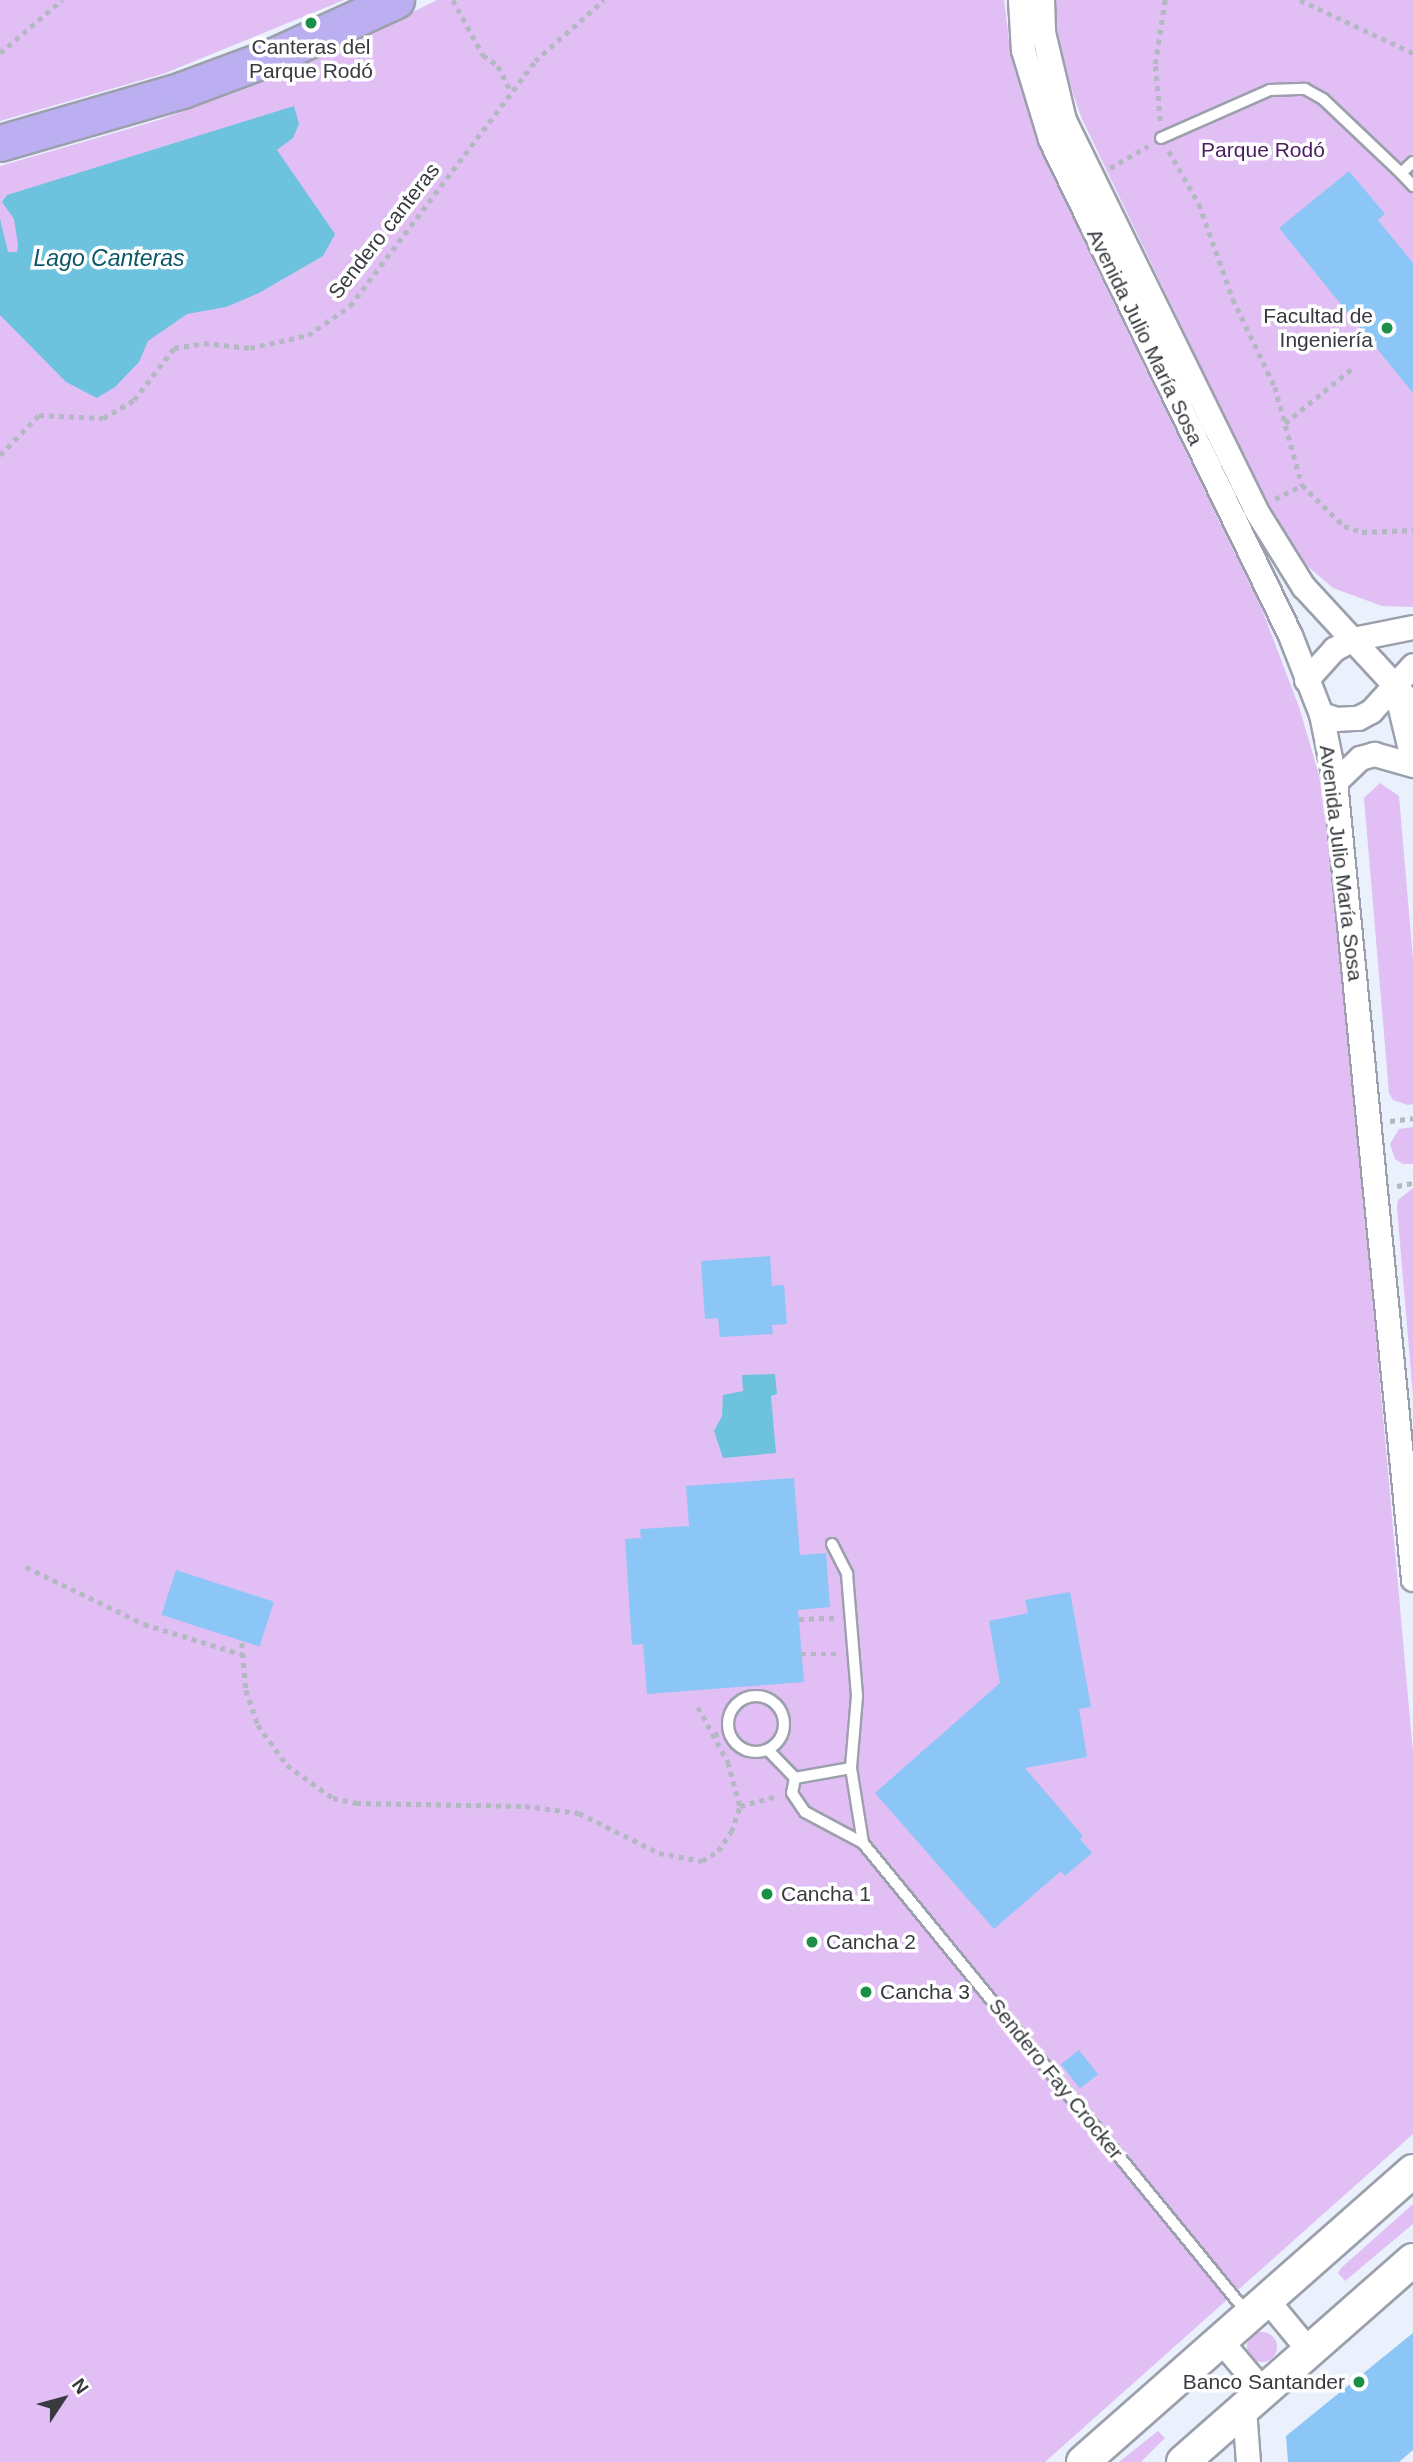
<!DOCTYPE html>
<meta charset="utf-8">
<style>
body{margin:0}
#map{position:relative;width:1413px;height:2462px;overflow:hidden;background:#eaf0fc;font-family:Arial,sans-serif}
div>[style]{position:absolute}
.green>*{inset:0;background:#e1bff4}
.round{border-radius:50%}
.water>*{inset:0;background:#6dc3de}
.building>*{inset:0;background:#8bc6f6;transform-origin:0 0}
.path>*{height:4.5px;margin-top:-2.25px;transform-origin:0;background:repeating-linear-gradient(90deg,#b3b8c2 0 5px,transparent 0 10px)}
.roads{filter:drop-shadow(2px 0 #9ba0ac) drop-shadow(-2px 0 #9ba0ac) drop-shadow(0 2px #9ba0ac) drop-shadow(0 -2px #9ba0ac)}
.service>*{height:10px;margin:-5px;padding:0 5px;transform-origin:5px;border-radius:5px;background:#fff}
.service>.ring{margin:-5px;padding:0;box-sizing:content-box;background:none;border:10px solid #fff;border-radius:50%}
.minor>*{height:23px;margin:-11.5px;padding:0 11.5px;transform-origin:11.5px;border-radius:11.5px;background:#fff}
.secondary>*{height:32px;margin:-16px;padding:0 16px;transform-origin:16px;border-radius:16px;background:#fff}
.primary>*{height:35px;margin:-17.5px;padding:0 17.5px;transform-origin:17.5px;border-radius:17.5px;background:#bbaff1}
.dots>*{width:19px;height:19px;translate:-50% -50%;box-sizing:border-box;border:4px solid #fff;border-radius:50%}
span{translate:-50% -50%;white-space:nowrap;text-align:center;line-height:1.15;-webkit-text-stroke:7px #fff;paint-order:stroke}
.poi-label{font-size:21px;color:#383a3f}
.right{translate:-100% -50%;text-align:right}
.left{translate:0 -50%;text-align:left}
.park-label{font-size:21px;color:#4b1c61}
.street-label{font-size:21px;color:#383a3f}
.water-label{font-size:23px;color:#0a5668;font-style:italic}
.north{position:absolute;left:28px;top:2364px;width:70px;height:70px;-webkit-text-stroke:5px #fff;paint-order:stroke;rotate:54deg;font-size:19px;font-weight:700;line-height:28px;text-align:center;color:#383a3f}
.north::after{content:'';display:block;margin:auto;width:24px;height:32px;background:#383a3f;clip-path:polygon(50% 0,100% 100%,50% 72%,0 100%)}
</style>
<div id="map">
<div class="green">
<div style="clip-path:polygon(0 0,344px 0,163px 74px,0 121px)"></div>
<div style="clip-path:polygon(437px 0,1004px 0,1011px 56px,1046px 162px,1263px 612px,1299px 707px,1324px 792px,1332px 842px,1413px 1753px,1413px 2134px,1045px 2462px,0 2462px,0 166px,159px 120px,238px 91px,311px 62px)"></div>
<div style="clip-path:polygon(1052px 0,1413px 0,1413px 607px,1382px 606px,1333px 588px,1305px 564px,1273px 517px,1082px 119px,1064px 68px)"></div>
<div style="clip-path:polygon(1380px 783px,1399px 796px,1413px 959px,1413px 1104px,1408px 1105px,1393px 1100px,1389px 1093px,1364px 798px)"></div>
<div style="clip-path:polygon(1413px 1127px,1413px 1164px,1403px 1164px,1395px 1159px,1390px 1144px,1399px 1129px)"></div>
<div style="clip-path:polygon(1413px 1188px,1413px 1396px,1397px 1208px,1398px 1200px)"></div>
<div style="clip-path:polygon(1413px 2204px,1413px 2224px,1345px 2281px,1338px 2273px,1341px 2268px)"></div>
<div class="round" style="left:1247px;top:2332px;width:30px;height:30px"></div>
<div style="clip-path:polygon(1158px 2431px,1165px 2438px,1141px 2462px,1119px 2462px)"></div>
</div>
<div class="water">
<div style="clip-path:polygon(294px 106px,299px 124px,293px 138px,277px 150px,335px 234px,323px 256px,259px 293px,226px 307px,187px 314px,148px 341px,139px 362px,115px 387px,97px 398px,66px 382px,0 315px,0 219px,8px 252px,17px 252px,18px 245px,14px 219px,2px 202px,7px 195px)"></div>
<div style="clip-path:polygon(775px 1374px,777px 1394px,771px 1396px,776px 1453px,723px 1458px,714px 1431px,722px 1416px,723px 1395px,743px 1391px,742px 1375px)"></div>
</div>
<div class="building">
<div style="clip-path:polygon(1349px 171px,1385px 214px,1378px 220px,1413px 263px,1413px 393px,1279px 228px)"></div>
<div style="clip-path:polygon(770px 1256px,772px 1286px,784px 1285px,787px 1324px,772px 1325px,773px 1334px,720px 1337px,718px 1318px,705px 1319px,701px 1261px)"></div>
<div style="clip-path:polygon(794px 1478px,800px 1555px,826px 1553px,830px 1607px,798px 1610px,804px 1682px,647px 1694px,643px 1644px,632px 1645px,625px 1539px,641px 1538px,640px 1529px,689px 1526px,686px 1486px)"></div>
<div style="left:176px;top:1570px;width:103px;height:47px;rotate:18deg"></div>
<div style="clip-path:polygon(1070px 1592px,1091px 1707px,1079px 1709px,1087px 1757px,1025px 1768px,1083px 1836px,1080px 1839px,1092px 1853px,1065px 1876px,1061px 1871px,994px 1929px,875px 1793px,1000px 1683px,989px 1621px,1028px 1613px,1025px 1600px)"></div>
<div style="left:1079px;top:2050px;width:31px;height:23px;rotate:52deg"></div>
<div style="clip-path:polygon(1413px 2333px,1413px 2450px,1399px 2462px,1288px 2462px,1286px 2436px)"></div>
</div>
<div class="path">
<div style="left:453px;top:0;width:63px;rotate:61.4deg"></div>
<div style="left:483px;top:55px;width:19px;rotate:36deg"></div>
<div style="left:498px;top:66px;width:29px;rotate:63deg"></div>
<div style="left:1300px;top:0;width:125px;rotate:25.1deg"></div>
<div style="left:0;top:53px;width:82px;rotate:-40.5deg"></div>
<div style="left:1160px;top:121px;width:57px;rotate:-95deg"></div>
<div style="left:1155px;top:64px;width:65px;rotate:-81.1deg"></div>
<div style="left:1169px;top:151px;width:61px;rotate:60.5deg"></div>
<div style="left:1199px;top:204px;width:101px;rotate:70.3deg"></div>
<div style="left:1233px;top:299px;width:98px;rotate:64.5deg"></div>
<div style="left:1275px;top:387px;width:102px;rotate:74.6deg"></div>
<div style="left:1302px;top:485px;width:59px;rotate:44.3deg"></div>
<div style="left:1344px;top:526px;width:19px;rotate:18deg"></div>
<div style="left:1362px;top:532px;width:51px;rotate:-2.2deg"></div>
<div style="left:1110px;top:168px;width:44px;rotate:-30.1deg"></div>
<div style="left:1285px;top:423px;width:89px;rotate:-39.1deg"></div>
<div style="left:0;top:455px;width:56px;rotate:-45.7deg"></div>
<div style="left:39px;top:415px;width:64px;rotate:2.7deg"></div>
<div style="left:103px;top:418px;width:36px;rotate:-30deg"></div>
<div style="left:134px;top:400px;width:66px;rotate:-52.4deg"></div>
<div style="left:174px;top:348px;width:30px;rotate:-9deg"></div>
<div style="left:204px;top:343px;width:46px;rotate:6.2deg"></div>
<div style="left:250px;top:348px;width:59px;rotate:-12.6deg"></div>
<div style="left:308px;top:335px;width:51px;rotate:-34.6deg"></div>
<div style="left:350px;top:306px;width:307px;rotate:-52.9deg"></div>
<div style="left:535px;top:61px;width:92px;rotate:-41.5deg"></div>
<div style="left:1275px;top:499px;width:30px;rotate:-27deg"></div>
<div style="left:1390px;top:1121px;width:23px;rotate:-7deg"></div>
<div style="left:1397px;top:1186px;width:16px;rotate:-11deg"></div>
<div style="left:26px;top:1567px;width:131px;rotate:25.8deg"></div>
<div style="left:144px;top:1624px;width:105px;rotate:17.2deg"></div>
<div style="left:799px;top:1619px;width:35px;rotate:-2deg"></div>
<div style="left:242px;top:1643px;width:47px;rotate:85.1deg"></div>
<div style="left:246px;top:1690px;width:37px;rotate:71deg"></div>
<div style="left:258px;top:1725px;width:49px;rotate:54.1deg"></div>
<div style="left:287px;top:1765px;width:57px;rotate:35.7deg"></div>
<div style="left:333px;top:1798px;width:24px;rotate:12deg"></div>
<div style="left:356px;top:1803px;width:169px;rotate:1deg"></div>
<div style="left:525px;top:1806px;width:54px;rotate:7.4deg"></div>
<div style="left:579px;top:1813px;width:89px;rotate:26.6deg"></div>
<div style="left:659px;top:1853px;width:44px;rotate:10.5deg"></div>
<div style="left:702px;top:1861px;width:19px;rotate:-32deg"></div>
<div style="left:718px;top:1851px;width:23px;rotate:-56deg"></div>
<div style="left:731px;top:1832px;width:28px;rotate:-71deg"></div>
<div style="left:740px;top:1806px;width:39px;rotate:-15deg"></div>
<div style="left:801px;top:1654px;width:37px"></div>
<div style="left:698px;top:1707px;width:63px;rotate:61.4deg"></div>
<div style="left:728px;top:1762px;width:46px;rotate:74.7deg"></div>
<div style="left:714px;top:1736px;width:17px;rotate:-33deg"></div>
</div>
<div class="roads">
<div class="service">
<div style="left:1161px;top:138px;width:119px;rotate:-23.8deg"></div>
<div style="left:1270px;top:90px;width:35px;rotate:-2deg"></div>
<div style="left:1305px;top:89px;width:21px;rotate:29deg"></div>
<div style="left:1323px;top:99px;width:108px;rotate:43.5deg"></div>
<div style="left:1413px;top:162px;width:16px;rotate:137deg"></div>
<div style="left:1401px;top:173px;width:18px;rotate:47deg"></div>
<div style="left:832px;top:1544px;width:34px;rotate:63deg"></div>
<div style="left:847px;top:1574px;width:122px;rotate:85.3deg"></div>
<div style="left:857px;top:1696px;width:72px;rotate:94.8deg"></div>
<div style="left:851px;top:1768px;width:76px;rotate:80.9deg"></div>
<div style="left:863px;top:1843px;width:608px;rotate:50.74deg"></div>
<div class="ring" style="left:728px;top:1696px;width:46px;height:46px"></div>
<div style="left:768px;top:1750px;width:39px;rotate:46deg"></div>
<div style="left:851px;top:1768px;width:57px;rotate:169.9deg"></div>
<div style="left:795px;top:1778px;width:15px;rotate:101deg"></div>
<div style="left:792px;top:1793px;width:23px;rotate:56deg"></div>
<div style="left:805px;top:1812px;width:66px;rotate:28.1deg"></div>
</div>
<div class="minor">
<div style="left:1020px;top:0;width:50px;rotate:86.6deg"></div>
<div style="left:1023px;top:50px;width:93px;rotate:73.1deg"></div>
<div style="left:1050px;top:139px;width:551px;rotate:64.18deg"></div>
<div style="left:1290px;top:635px;width:85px;rotate:68.6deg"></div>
<div style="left:1321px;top:714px;width:69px;rotate:78.4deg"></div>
<div style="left:1335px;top:782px;width:801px;rotate:84.41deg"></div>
<div style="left:1042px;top:0;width:32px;rotate:88deg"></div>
<div style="left:1043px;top:32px;width:90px;rotate:76.6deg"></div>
<div style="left:1064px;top:120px;width:433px;rotate:63.8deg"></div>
<div style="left:1255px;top:509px;width:91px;rotate:58.1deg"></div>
<div style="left:1303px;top:586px;width:162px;rotate:47.3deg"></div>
<div style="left:1306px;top:680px;width:42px;rotate:-47.9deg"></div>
<div style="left:1334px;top:649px;width:21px;rotate:-28deg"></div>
<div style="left:1353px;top:639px;width:61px;rotate:-11.3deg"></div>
<div style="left:1395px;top:687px;width:77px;rotate:76.5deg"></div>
<div style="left:1321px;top:714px;width:16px;rotate:18deg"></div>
<div style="left:1336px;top:719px;width:22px;rotate:-3deg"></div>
<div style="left:1358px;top:718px;width:15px;rotate:-28deg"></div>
<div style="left:1371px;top:711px;width:62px;rotate:-47.6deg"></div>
<div style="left:1335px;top:782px;width:35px;rotate:-44deg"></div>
<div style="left:1360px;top:758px;width:15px;rotate:-16deg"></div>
<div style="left:1374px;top:754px;width:41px;rotate:15.8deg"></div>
<div style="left:1268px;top:2301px;width:66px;rotate:50.5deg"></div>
<div style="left:1221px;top:2341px;width:67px;rotate:49.9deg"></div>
<div style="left:1244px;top:2408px;width:54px;rotate:85.8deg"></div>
</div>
<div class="secondary">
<div style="left:1083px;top:2462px;width:440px;rotate:-41.4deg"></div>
<div style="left:1183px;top:2462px;width:306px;rotate:-41.3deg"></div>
</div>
<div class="primary">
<div style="left:0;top:143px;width:190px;rotate:-16.2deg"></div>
<div style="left:182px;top:90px;width:100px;rotate:-20.4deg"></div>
<div style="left:276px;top:55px;width:132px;rotate:-24.6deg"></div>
</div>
</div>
<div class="dots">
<div style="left:311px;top:23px;background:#1b8e48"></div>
<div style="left:1387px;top:328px;background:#1b8e48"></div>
<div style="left:767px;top:1894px;background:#1b8e48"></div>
<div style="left:812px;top:1942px;background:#1b8e48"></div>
<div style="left:866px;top:1992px;background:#1b8e48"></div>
<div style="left:1359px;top:2382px;background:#1b8e48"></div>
</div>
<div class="poi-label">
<span style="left:311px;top:59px">Canteras del<br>Parque Rodó</span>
<span class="right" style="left:1373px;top:328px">Facultad de<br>Ingeniería</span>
<span class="left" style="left:781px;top:1894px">Cancha 1</span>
<span class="left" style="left:826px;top:1942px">Cancha 2</span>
<span class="left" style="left:880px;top:1992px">Cancha 3</span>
<span class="right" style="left:1345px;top:2382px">Banco Santander</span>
</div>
<div class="park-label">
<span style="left:1263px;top:150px">Parque Rodó</span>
</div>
<div class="street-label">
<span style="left:384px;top:231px;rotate:-52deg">Sendero canteras</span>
<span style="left:1145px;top:337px;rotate:64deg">Avenida Julio María Sosa</span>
<span style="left:1341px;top:863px;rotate:83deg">Avenida Julio María Sosa</span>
<span style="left:1056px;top:2079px;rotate:51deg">Sendero Fay Crocker</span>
</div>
<div class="water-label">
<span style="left:109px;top:258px">Lago Canteras</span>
</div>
<div class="north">N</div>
</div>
